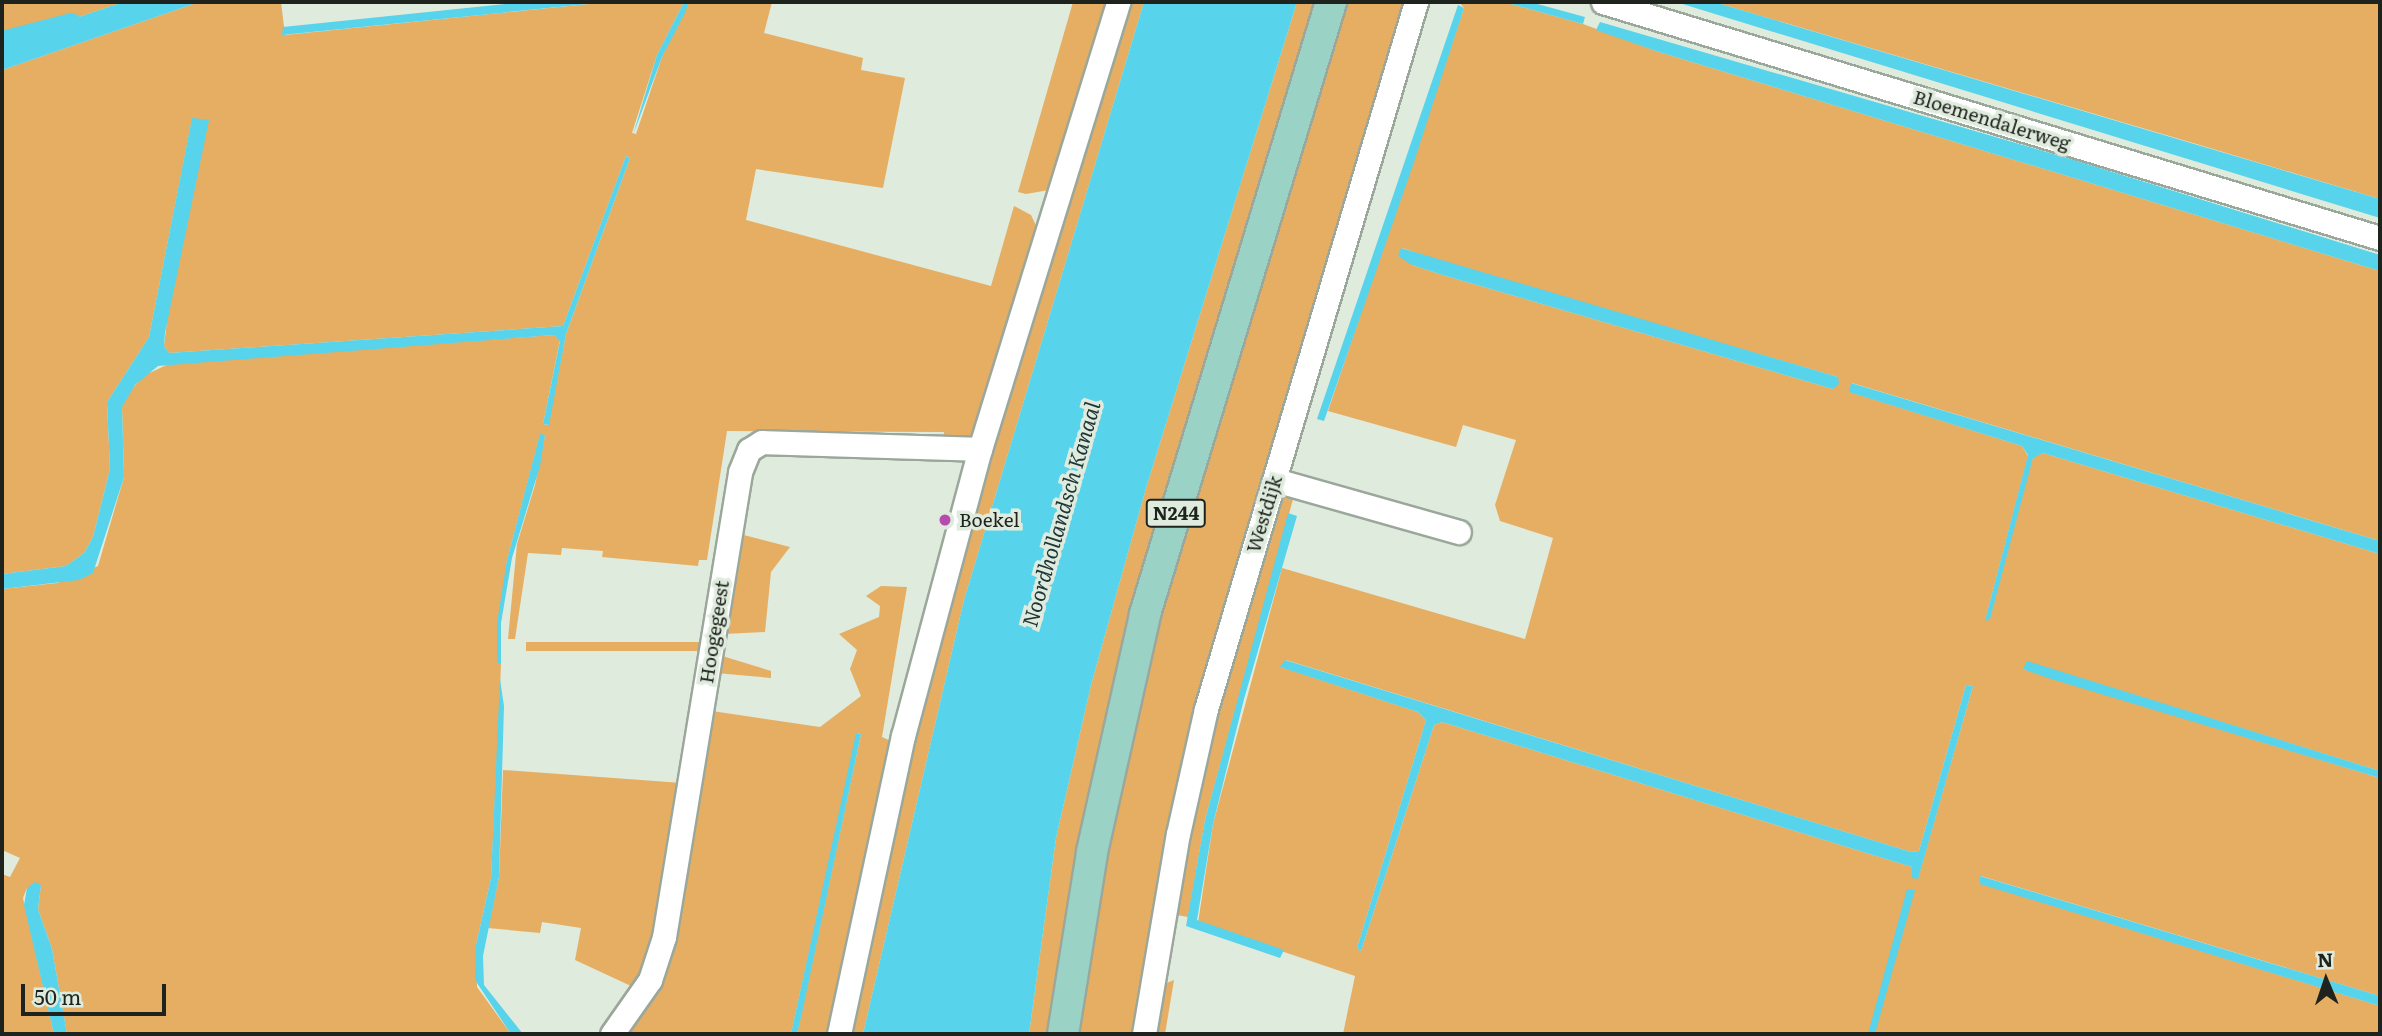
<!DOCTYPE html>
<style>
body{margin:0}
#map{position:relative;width:2382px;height:1036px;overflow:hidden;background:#dfebdd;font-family:Literata,serif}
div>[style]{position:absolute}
.green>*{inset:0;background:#e5ae62;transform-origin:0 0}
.water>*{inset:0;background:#57d3eb}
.canal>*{height:21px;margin:-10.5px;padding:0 10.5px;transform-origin:10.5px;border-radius:10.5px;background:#57d3eb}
.roads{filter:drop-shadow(2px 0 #9ba79a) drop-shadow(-2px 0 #9ba79a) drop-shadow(0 2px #9ba79a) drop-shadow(0 -2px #9ba79a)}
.minor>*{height:23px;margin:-11.5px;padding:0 11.5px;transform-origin:11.5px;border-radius:11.5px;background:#fff}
.major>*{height:30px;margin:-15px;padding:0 15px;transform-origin:15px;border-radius:15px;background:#9bd2c6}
.dots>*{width:19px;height:19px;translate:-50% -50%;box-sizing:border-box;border:4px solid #dfebdd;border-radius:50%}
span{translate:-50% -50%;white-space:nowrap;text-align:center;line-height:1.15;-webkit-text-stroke:7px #dfebdd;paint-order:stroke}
.shield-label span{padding:2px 5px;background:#dfebdd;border:2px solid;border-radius:5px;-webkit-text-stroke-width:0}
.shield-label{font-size:18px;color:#1f231e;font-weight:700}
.street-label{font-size:19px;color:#1f231e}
.poi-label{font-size:19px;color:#1f231e}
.left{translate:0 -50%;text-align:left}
.water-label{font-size:21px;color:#1e3438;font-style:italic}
.frame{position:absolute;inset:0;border:4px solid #1f231e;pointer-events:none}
.north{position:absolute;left:2291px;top:945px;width:70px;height:70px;-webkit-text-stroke:5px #dfebdd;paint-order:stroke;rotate:358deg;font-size:19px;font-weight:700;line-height:28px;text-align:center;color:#1f231e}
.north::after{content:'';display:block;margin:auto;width:24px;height:32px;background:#1f231e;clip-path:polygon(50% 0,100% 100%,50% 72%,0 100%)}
.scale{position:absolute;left:21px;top:984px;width:145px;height:32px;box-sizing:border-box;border:4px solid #1f231e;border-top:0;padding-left:9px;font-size:21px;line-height:24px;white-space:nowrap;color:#1f231e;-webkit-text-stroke:5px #dfebdd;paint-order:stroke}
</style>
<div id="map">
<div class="green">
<div style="clip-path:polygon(2px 2px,123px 2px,2px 43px)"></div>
<div style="clip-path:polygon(199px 2px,281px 2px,285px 35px,608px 2px,684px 2px,657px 55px,632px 133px,636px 134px,662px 57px,688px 2px,772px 2px,764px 33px,863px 58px,861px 70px,905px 78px,883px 188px,756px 169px,746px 220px,991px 286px,1014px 206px,1031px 215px,1039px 232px,974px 436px,943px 442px,944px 432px,727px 431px,707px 560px,699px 560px,698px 566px,602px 557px,603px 551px,562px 548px,561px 555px,528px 553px,515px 639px,508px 639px,517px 544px,535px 485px,545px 435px,540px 435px,507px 560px,497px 663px,501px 663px,499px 717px,491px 878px,476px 945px,477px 987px,511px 1034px,67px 1034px,52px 949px,38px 909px,41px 885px,27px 888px,23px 898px,54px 1034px,2px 1034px,2px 874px,10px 877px,20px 858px,2px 850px,2px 589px,57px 583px,98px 566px,124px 477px,122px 407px,127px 394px,145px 375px,171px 363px,554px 335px,560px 340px,543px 424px,548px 425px,566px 334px,630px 158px,626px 156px,563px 326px,169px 353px,164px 346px,192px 119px,149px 337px,107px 402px,110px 469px,93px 537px,84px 553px,66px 566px,2px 574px,2px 70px)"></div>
<div style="clip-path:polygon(1073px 2px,1108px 2px,1049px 190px,1026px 194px,1018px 192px)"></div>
<div style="clip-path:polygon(1127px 2px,1144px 2px,964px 600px,863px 1034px,849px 1034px,925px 690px,967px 532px,971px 532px,981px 499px,978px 491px)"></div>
<div style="clip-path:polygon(1297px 2px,1321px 2px,1272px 159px,1054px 1034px,1029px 1034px,1056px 838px,1091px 685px,1146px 488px)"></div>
<div style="clip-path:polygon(1342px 2px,1408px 2px,1250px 535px,1138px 1034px,1073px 1034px,1130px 712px)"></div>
<div style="clip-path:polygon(evenodd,1459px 2px,1504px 2px,1583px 24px,1659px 52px,2380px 271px,2380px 541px,1852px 383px,1850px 392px,2022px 446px,2028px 456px,1985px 621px,2033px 457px,2043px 453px,2380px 554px,2380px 771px,2028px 662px,2023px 669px,2380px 778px,2380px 996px,1981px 876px,1980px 883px,2380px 1006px,2380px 1034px,1343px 1034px,1355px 976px,1198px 923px,1213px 824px,1282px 568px,1525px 639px,1553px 538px,1500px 521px,1495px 505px,1516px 440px,1463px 425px,1456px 447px,1328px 411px,1464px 8px,1459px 2px,1402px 248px,1453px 265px,1838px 377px,1833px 389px,1446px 276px,1412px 265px,1402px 248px,1459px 2px,1286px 660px,1911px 852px,1919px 851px,1966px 685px,1973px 686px,1918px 878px,1912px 878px,1912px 867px,1442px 722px,1434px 725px,1361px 951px,1357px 948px,1426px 720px,1418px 712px,1281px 667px,1286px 660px)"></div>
<div style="clip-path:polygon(1714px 2px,2380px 2px,2380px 199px,2193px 143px)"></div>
<div style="clip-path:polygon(1283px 489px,1295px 492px,1205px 820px,1188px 917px,1171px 914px,1229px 655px)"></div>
<div style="clip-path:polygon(736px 533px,790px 547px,771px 572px,765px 632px,724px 634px)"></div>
<div style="clip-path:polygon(881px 586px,907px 587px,882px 737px,893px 742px,828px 1034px,797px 1034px,861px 734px,857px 733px,791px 1034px,621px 1034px,639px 1010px,712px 711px,820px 727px,861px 696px,850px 669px,857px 650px,839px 634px,879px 617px,880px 606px,866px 596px)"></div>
<div style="left:700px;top:642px;width:9px;height:174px;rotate:90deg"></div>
<div style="clip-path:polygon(719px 655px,771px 671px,771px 678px,716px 673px)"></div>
<div style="clip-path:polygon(503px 770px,682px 783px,656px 931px,640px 984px,631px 986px,575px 960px,581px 928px,542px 922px,540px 933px,488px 928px,499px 877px)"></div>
<div style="clip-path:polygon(1174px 980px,1165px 1034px,1152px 1034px,1162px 985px)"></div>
</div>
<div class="water">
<div style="clip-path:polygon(123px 2px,199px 2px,2px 70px,2px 43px)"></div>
<div style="clip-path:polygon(525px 2px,608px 2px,282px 35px,283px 27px)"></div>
<div style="clip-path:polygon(684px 2px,688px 2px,686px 11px,662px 57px,633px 135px,657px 55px)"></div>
<div style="clip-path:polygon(1144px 2px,1297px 2px,1146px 488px,1091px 685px,1056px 838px,1029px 1034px,863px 1034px,964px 600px)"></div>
<div style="clip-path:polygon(1504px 2px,1530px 2px,1585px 17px,1583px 24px)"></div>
<div style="clip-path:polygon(1676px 2px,1714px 2px,2380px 199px,2380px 218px)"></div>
<div style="clip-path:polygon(1458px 5px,1464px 8px,1414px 162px,1324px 421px,1317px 419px)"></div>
<div style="clip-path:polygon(1600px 22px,2074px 160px,2380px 255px,2380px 271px,1659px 52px,1596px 30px)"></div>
<div style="clip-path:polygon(192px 118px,209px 120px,165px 333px,164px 346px,169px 353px,563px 326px,626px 156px,630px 158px,566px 334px,549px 425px,543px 424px,560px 341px,554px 335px,158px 366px,135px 385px,122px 407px,124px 477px,93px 573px,79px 580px,2px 589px,2px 574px,66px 566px,84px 553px,93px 537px,110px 469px,107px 402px,149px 337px)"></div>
<div style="clip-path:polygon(1401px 248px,1838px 377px,1839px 384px,1833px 389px,1446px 276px,1412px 265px,1398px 256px)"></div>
<div style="clip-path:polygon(1851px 383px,2380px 541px,2380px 554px,2043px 453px,2033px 458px,1990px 619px,1985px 621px,2028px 455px,2022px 446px,1849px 392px)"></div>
<div style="clip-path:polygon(540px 434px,545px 435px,540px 466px,512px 558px,501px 623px,501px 663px,497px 663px,497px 623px,507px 560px)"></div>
<div style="clip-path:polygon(1288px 513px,1297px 516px,1244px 699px,1213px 824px,1197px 920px,1284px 950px,1280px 958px,1186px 926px,1205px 820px)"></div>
<div style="clip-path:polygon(1285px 660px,1911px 852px,1919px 851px,1966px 685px,1973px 686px,1918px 879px,1912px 878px,1912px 867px,1442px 722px,1434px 725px,1361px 951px,1357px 948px,1426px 720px,1418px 712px,1280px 667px)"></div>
<div style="clip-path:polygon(2027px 661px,2380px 771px,2380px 778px,2051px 679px,2023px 669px)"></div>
<div style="clip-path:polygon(500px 679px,504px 706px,499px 877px,483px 956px,484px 985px,523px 1034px,511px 1034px,475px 980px,476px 945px,491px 878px)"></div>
<div style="clip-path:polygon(856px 733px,861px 734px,802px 1013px,797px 1034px,791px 1034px)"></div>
<div style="clip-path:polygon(1980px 876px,2380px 996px,2380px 1006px,1980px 884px)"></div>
<div style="clip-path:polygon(35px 882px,41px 885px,38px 909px,52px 949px,67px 1034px,54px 1034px,24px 905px,27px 888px)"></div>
<div style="clip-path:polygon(1907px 889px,1915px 890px,1875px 1034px,1868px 1034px)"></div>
</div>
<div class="canal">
<div style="left:2px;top:41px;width:71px;rotate:-14.6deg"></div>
</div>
<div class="roads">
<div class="minor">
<div style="left:1603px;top:2px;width:812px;rotate:16.9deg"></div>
<div style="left:1275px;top:480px;width:191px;rotate:15.8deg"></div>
<div style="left:612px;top:1034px;width:66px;rotate:-54.9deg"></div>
<div style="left:650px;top:980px;width:45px;rotate:-72deg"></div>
<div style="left:664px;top:937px;width:471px;rotate:-80.7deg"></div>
<div style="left:740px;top:472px;width:24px;rotate:-68deg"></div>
<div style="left:749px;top:450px;width:15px;rotate:-32deg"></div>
<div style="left:762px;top:442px;width:218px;rotate:1.8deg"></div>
<div style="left:839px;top:1034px;width:305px;rotate:-77.9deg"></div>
<div style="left:903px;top:736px;width:297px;rotate:-75deg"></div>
<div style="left:980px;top:449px;width:468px;rotate:-72.8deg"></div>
<div style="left:1144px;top:1034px;width:203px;rotate:-80.4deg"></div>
<div style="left:1178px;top:834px;width:128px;rotate:-77.4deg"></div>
<div style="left:1206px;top:709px;width:738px;rotate:-73.46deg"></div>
</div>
<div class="major">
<div style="left:1063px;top:1034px;width:184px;rotate:-80.9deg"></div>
<div style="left:1092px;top:852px;width:244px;rotate:-77.4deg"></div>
<div style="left:1145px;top:614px;width:640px;rotate:-73.09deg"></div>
</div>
</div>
<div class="dots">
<div style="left:945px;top:520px;background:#b54cae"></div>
</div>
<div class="shield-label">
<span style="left:1176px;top:513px">N244</span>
</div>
<div class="street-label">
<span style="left:1992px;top:120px;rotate:17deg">Bloemendalerweg</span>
<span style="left:1264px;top:514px;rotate:-73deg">Westdijk</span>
<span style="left:714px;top:632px;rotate:-81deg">Hoogegeest</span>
</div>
<div class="poi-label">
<span class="left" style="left:959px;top:520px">Boekel</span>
</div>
<div class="water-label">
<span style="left:1060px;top:514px;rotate:-74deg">Noordhollandsch Kanaal</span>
</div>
<div class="frame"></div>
<div class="north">N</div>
<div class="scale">50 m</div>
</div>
